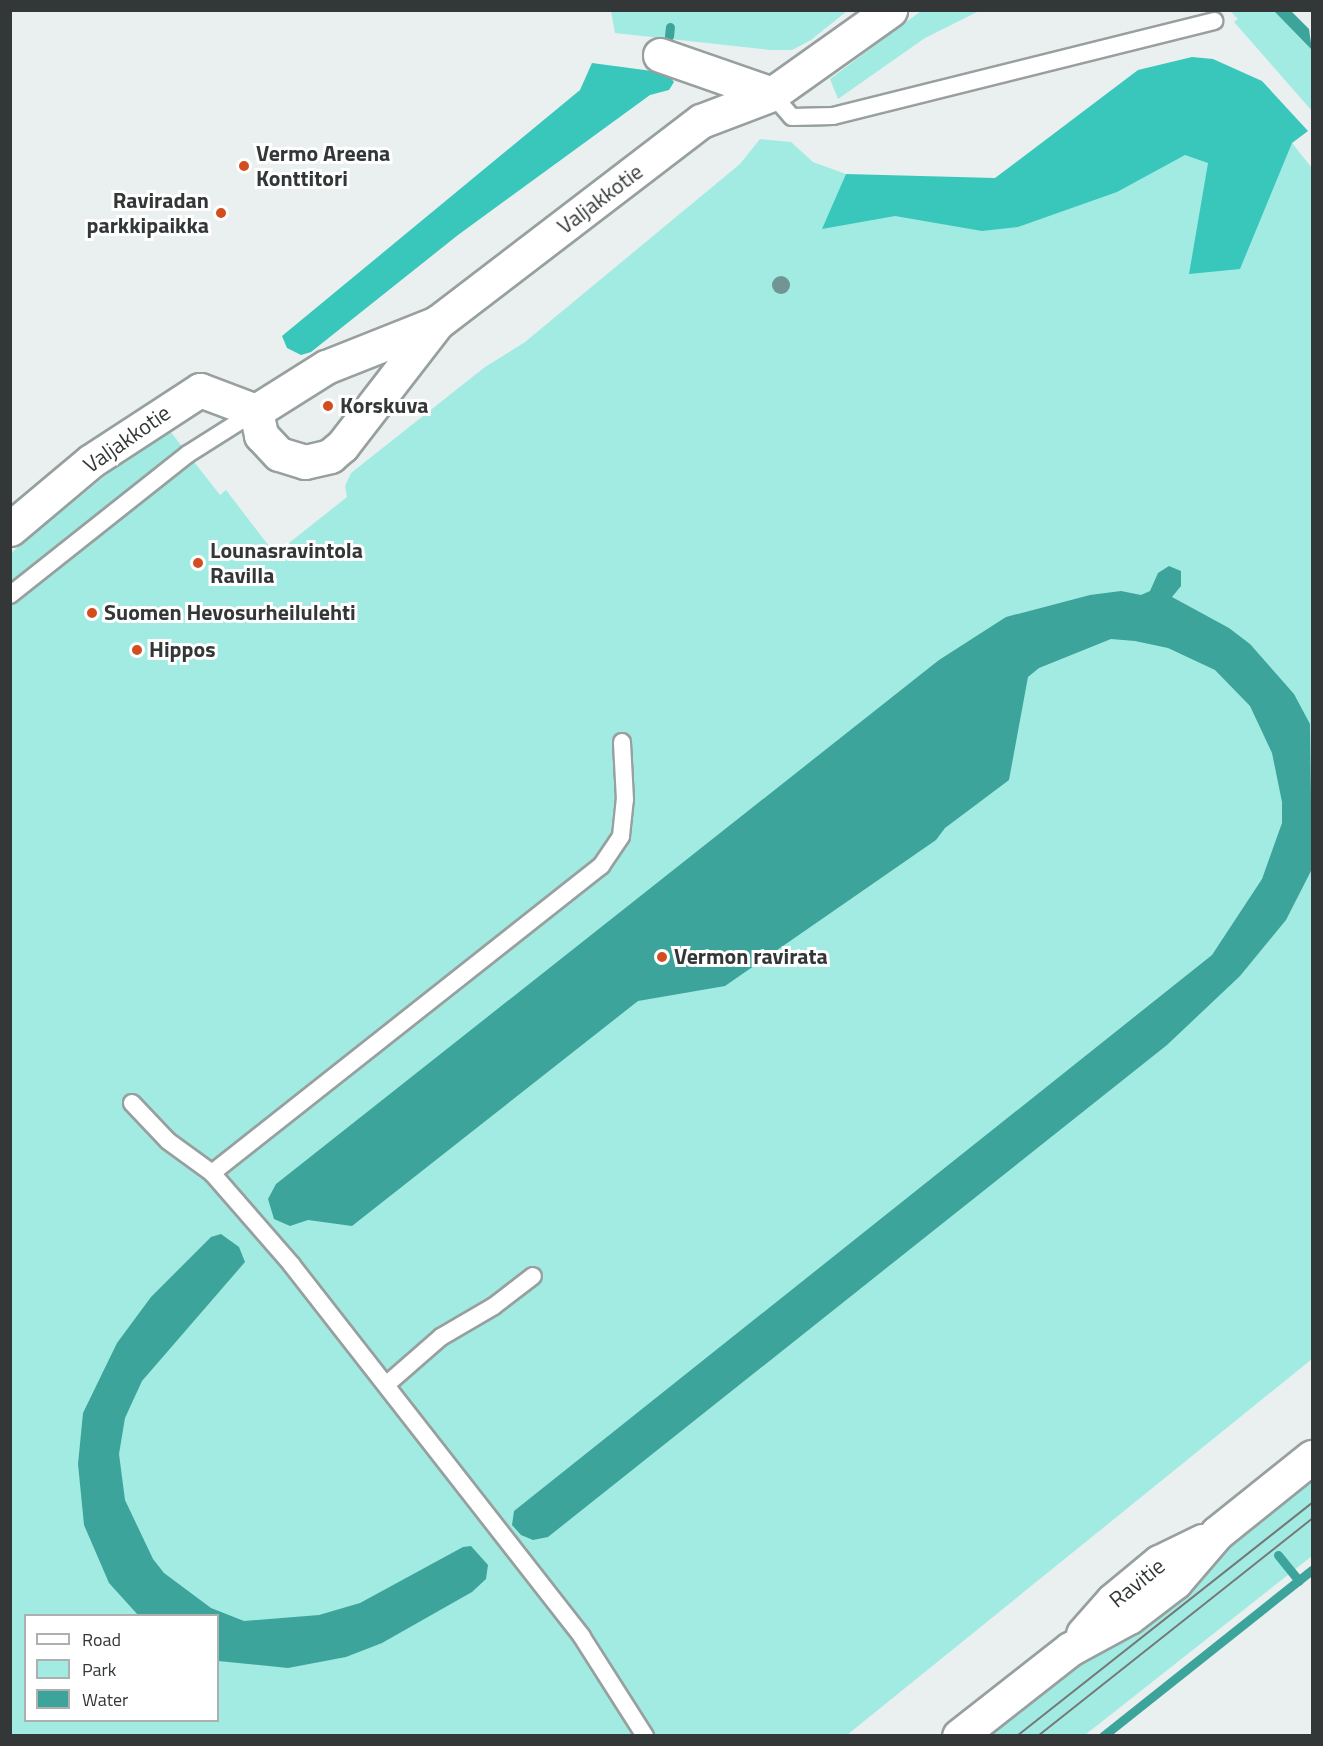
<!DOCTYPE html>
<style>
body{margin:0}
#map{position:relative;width:1323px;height:1746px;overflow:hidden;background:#e9f0ef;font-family:"Titillium Web",sans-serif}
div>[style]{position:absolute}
.green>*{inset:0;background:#a2ebe3}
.forest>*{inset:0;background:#39c7bc}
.water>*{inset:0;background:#3da49b}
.stream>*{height:9px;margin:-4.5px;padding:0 4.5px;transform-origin:4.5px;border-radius:4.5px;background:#3da49b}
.roads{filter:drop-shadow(2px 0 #98a09f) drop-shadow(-2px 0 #98a09f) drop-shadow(0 2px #98a09f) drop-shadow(0 -2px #98a09f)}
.service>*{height:16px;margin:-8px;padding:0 8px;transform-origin:8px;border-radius:8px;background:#fff}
.minor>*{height:33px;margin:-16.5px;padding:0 16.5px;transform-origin:16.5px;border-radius:16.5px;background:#fff}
.tertiary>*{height:33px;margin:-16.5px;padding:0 16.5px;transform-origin:16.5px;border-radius:16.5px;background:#fff}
.tram>*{height:1.5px;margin:-0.75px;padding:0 0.75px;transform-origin:0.75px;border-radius:0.75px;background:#747878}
.trees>*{width:18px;height:18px;margin:-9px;border-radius:50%;background:#709592}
.dots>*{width:16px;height:16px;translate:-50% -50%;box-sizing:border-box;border:3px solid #fff;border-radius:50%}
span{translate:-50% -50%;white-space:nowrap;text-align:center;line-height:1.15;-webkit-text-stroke:6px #fff;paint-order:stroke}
.poi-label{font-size:22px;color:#343737;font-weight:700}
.left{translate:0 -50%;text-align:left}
.right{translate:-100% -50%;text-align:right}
.street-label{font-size:22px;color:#343737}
.frame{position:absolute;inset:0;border:12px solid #343737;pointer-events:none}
.legend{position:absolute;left:24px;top:1614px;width:195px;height:108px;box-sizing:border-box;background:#fff;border:2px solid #aeafaf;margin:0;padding:8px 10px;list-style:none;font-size:18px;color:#343737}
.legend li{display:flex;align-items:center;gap:12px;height:30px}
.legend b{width:30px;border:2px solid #aeafaf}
</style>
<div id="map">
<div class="green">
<div style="clip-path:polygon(611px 11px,847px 11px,811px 40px,792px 50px,770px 50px,615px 33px)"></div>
<div style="clip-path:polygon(921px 11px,979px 11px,925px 38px,838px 99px,830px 79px)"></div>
<div style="clip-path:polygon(1230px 11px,1274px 11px,1312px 50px,1312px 111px,1234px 22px,1238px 19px)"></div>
<div style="clip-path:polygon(evenodd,1137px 117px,1292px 143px,1312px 168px,1312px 1359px,847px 1735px,11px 1736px,11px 553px,166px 426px,220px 495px,226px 490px,275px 554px,347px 497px,345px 486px,351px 473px,485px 367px,525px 342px,740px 164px,760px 139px,791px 142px,813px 162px,846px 174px,839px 192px,1001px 211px,1137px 117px,26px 1616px,218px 1616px,218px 1720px,26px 1720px,26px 1616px)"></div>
<div style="clip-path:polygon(1312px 1476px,1312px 1556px,1085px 1735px,983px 1736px)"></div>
</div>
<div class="forest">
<div style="clip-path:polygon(1192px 57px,1213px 59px,1262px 81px,1308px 131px,1292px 143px,1240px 269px,1189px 274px,1208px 163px,1185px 155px,1117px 192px,1018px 227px,982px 231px,895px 216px,822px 229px,846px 174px,995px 178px,1138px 70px)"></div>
<div style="clip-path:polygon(592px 63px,667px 73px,674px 82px,669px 90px,650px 95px,458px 235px,311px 352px,301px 355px,287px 348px,282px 336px,580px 90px)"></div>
</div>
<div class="water">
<div style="clip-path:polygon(1274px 11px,1291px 11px,1309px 29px,1312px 50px)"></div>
<div style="clip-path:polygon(1169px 566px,1181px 571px,1181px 586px,1172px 597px,1229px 628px,1250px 644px,1294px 694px,1310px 724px,1312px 869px,1286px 920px,1240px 976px,1167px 1045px,548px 1537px,533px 1540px,521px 1535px,512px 1525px,514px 1511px,1212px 955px,1262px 879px,1282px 823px,1282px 802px,1272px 753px,1250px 706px,1215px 670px,1168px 648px,1135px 641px,1111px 639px,1039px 668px,1028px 677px,1009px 780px,945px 828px,936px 840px,725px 986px,638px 1001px,352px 1226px,308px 1220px,290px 1226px,274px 1219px,268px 1199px,276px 1184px,939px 660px,1006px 617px,1090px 595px,1121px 591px,1141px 595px,1150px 591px,1158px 573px)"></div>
<div style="clip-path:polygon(221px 1234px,239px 1247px,245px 1262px,142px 1381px,125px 1418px,119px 1454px,125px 1500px,153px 1559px,164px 1573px,211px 1608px,244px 1621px,319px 1615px,360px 1603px,463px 1547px,471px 1546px,488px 1565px,486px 1579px,472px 1592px,382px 1643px,346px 1657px,288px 1668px,218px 1661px,218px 1616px,138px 1615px,109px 1583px,84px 1525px,78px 1464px,83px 1413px,117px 1343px,151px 1297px,211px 1237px)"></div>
</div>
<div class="stream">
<div style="left:669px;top:36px;width:9px;rotate:-84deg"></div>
<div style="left:1278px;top:1555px;width:33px;rotate:51deg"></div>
<div style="left:1103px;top:1736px;width:267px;rotate:-38.5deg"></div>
</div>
<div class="roads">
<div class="service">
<div style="left:772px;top:94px;width:30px;rotate:49deg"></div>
<div style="left:792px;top:117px;width:41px;rotate:-1.4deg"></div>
<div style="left:833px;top:116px;width:393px;rotate:-14deg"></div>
<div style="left:10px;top:595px;width:227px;rotate:-38.4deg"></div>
<div style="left:188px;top:454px;width:80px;rotate:-32.3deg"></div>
<div style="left:132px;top:1103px;width:52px;rotate:46.5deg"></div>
<div style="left:168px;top:1141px;width:54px;rotate:36deg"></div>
<div style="left:212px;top:1173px;width:121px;rotate:49deg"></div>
<div style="left:291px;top:1264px;width:473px;rotate:52deg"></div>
<div style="left:582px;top:1637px;width:117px;rotate:57.5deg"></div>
<div style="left:212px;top:1173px;width:496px;rotate:-38.3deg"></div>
<div style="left:601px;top:866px;width:36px;rotate:-56deg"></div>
<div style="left:621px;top:836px;width:36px;rotate:-84deg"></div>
<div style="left:625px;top:800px;width:58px;rotate:-93deg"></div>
<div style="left:386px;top:1385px;width:73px;rotate:-41.1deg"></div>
<div style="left:441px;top:1337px;width:61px;rotate:-30.3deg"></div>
<div style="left:494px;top:1306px;width:49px;rotate:-37.6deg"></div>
</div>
<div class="minor">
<div style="left:660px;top:55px;width:119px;rotate:19.2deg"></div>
<div style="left:256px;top:411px;width:83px;rotate:-32.2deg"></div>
<div style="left:326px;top:367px;width:119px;rotate:-21.6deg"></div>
<div style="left:10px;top:529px;width:106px;rotate:-40deg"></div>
<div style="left:91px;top:461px;width:130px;rotate:-33.1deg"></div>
<div style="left:200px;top:390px;width:60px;rotate:20.6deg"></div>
<div style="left:256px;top:411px;width:25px;rotate:78deg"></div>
<div style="left:261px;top:435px;width:26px;rotate:47deg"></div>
<div style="left:279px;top:454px;width:27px;rotate:17deg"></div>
<div style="left:305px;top:462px;width:26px;rotate:-13deg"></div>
<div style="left:330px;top:456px;width:16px;rotate:-40deg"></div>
<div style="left:342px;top:446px;width:157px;rotate:-52.3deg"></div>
<div style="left:438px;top:322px;width:331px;rotate:-37.4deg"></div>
<div style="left:701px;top:121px;width:76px;rotate:-20.8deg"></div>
<div style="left:772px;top:94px;width:145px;rotate:-35.4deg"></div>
</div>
<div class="tertiary">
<div style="left:1083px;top:1634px;width:45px;rotate:-48.6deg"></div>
<div style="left:1113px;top:1600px;width:60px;rotate:-39.6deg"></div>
<div style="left:1159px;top:1562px;width:48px;rotate:-26deg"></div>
<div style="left:959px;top:1736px;width:141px;rotate:-38.1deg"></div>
<div style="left:1070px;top:1649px;width:67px;rotate:-28.5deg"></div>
<div style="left:1129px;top:1617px;width:58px;rotate:-37.3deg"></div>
<div style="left:1175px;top:1582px;width:65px;rotate:-49.4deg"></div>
<div style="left:1217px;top:1533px;width:122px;rotate:-38.7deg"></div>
</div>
</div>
<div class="tram">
<div style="left:1017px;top:1736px;width:376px;rotate:-38.3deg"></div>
<div style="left:1038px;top:1736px;width:350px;rotate:-38.4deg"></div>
</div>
<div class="trees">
<div style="left:781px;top:285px"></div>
</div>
<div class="dots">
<div style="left:244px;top:166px;background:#d44d1f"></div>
<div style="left:221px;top:213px;background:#d44d1f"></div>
<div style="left:328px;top:406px;background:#d44d1f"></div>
<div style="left:198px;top:563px;background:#d44d1f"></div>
<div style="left:92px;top:613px;background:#d44d1f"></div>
<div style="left:137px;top:650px;background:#d44d1f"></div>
<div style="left:662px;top:957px;background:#d44d1f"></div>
</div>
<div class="poi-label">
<span class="left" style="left:256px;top:166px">Vermo Areena<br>Konttitori</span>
<span class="right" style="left:209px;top:213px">Raviradan<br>parkkipaikka</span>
<span class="left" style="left:340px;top:406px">Korskuva</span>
<span class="left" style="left:210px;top:563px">Lounasravintola<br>Ravilla</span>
<span class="left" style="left:104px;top:613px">Suomen Hevosurheilulehti</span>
<span class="left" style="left:149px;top:650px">Hippos</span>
<span class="left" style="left:674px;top:957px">Vermon ravirata</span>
</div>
<div class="street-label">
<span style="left:600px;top:199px;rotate:-37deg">Valjakkotie</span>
<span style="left:127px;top:439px;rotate:-35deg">Valjakkotie</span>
<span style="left:1137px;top:1583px;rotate:-39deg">Ravitie</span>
</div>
<div class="frame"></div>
<ul class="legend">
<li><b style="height:8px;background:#fff"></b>Road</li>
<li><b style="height:16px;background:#a2ebe3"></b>Park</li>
<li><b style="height:16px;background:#3da49b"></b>Water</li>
</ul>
</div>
